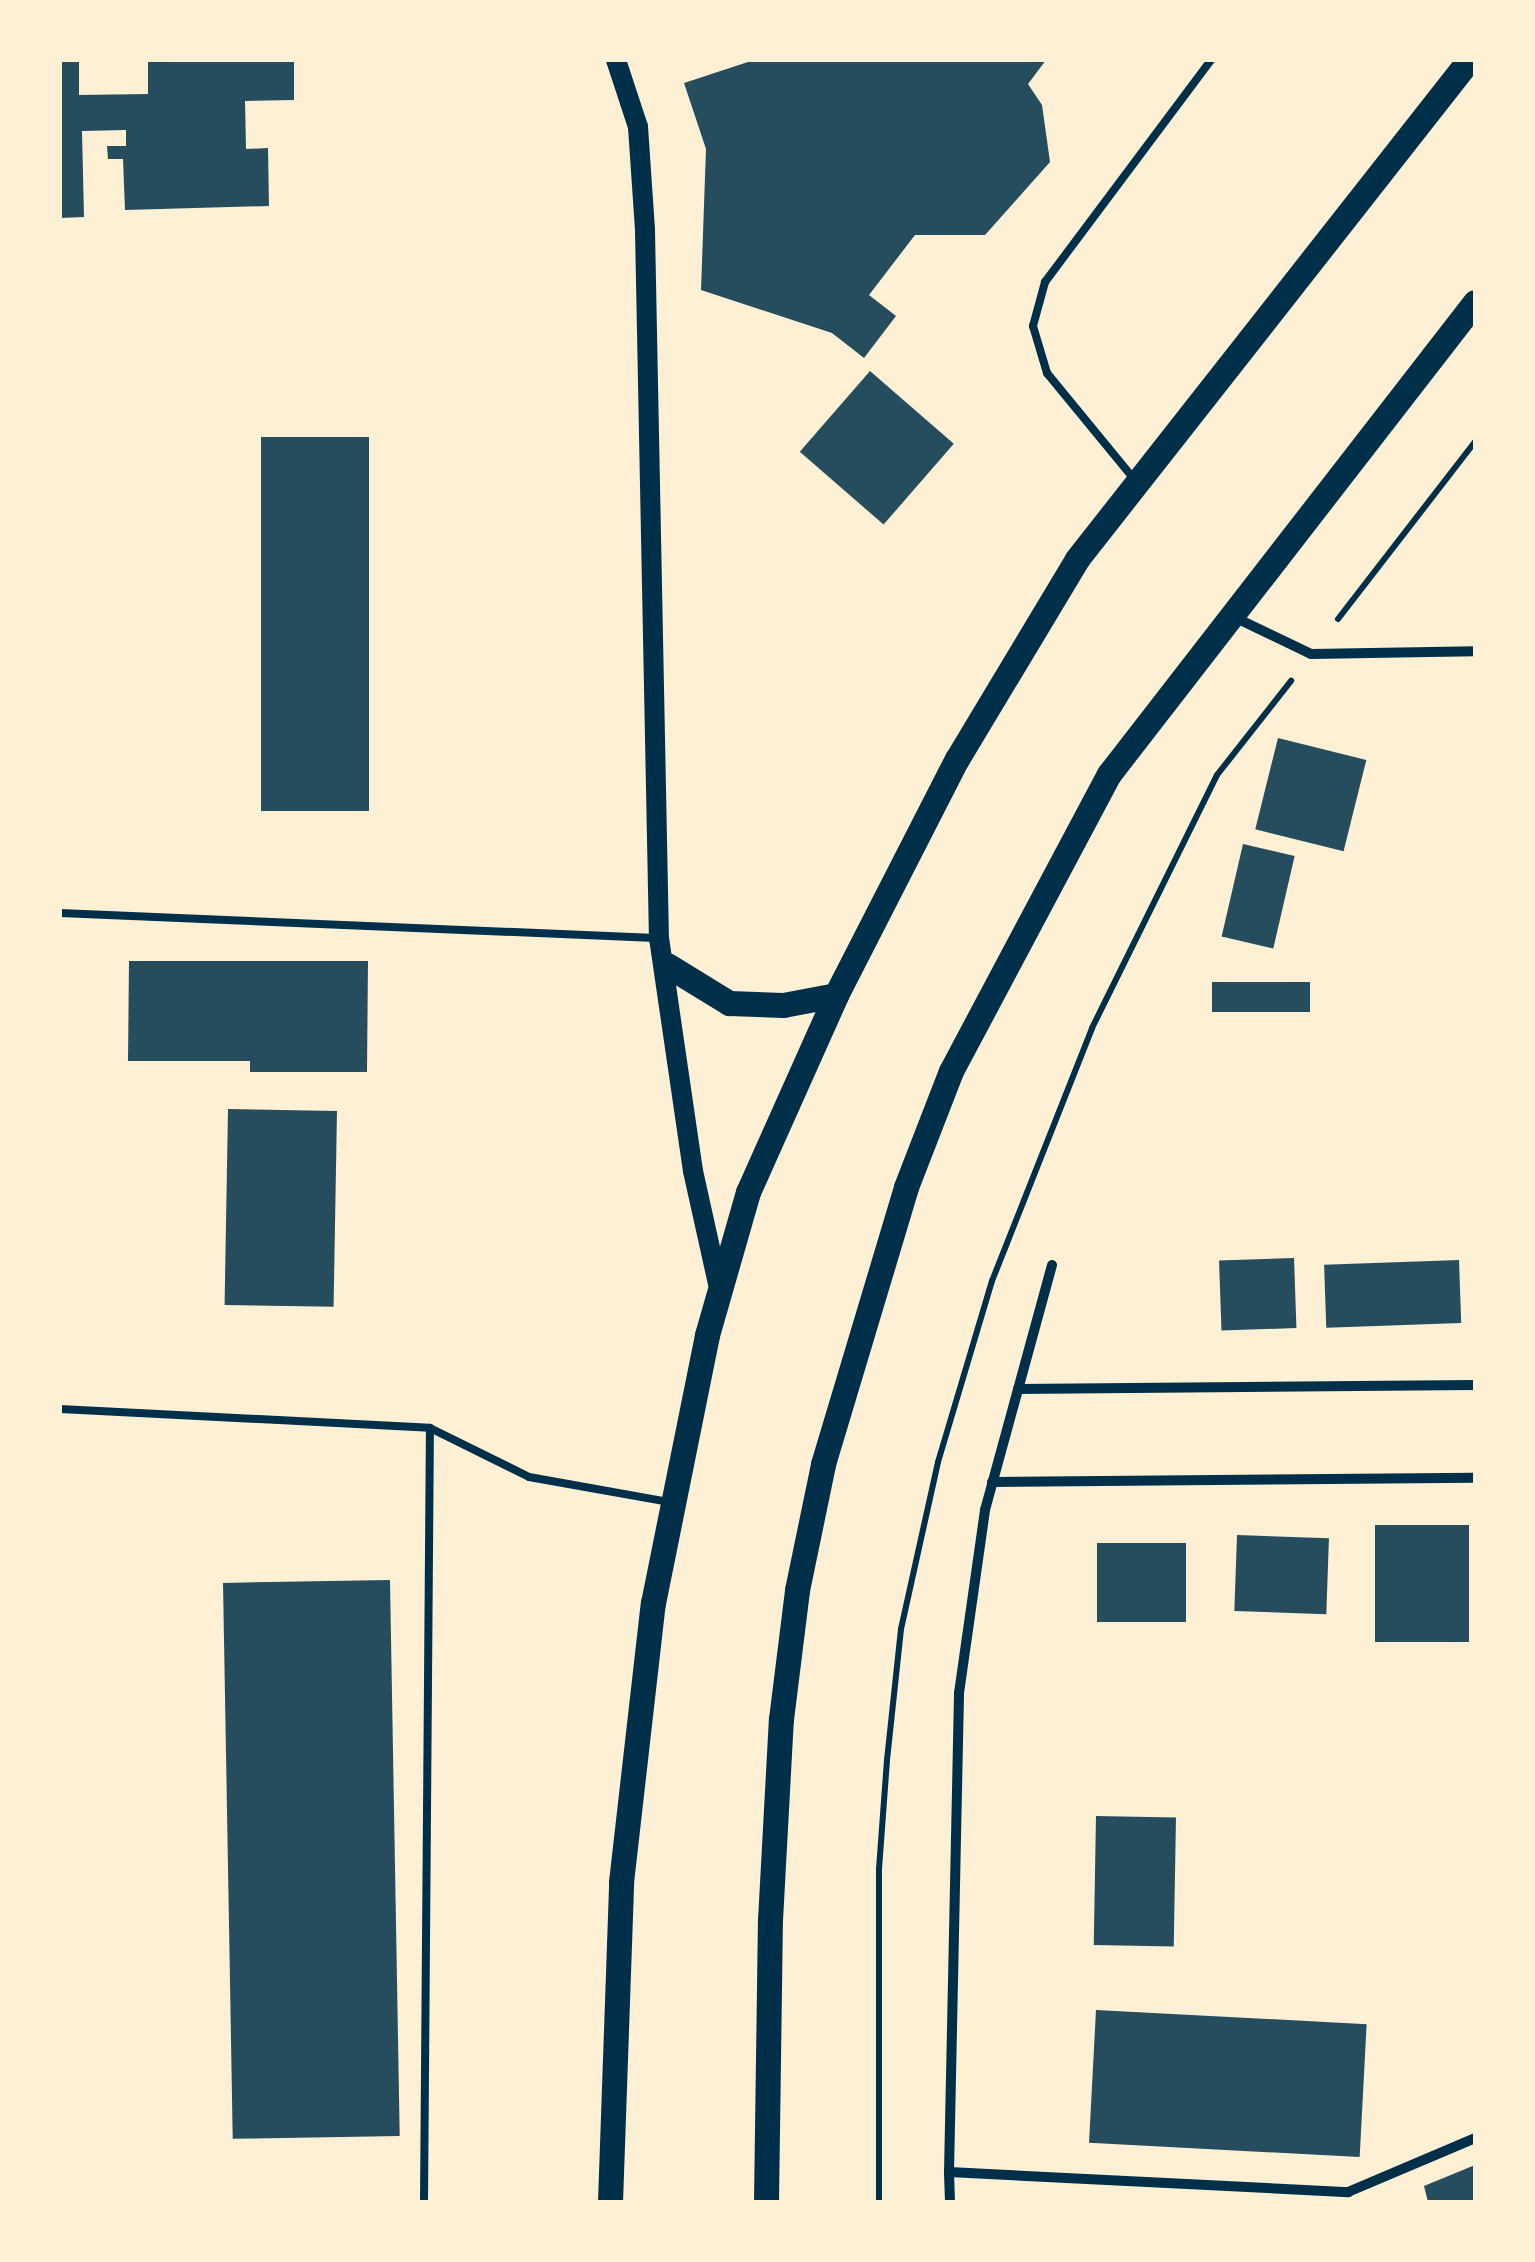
<!DOCTYPE html>
<style>
body{margin:0}
#map{position:relative;width:1535px;height:2262px;overflow:hidden;background:#fdf0d5;font-family:Arial,sans-serif}
div>[style]{position:absolute}
.building>*{inset:0;background:#264d5e;transform-origin:0 0}
.path>*{height:6px;margin:-3px;padding:0 3px;transform-origin:3px;border-radius:3px;background:#003049}
.service>*{height:8px;margin:-4px;padding:0 4px;transform-origin:4px;border-radius:4px;background:#003049}
.minor>*{height:10px;margin:-5px;padding:0 5px;transform-origin:5px;border-radius:5px;background:#003049}
.secondary>*{height:20px;margin:-10px;padding:0 10px;transform-origin:10px;border-radius:10px;background:#003049}
.primary>*{height:25px;margin:-12.5px;padding:0 12.5px;transform-origin:12.5px;border-radius:12.5px;background:#003049}
span{translate:-50% -50%;white-space:nowrap;text-align:center;line-height:1.15;-webkit-text-stroke:10px #fdf0d5;paint-order:stroke}
.frame{position:absolute;inset:0;border:62px solid #fdf0d5;pointer-events:none}
</style>
<div id="map">
<div class="building">
<div style="clip-path:polygon(60px 60px,79px 60px,79px 95px,148px 94px,148px 60px,294px 60px,294px 100px,245px 101px,246px 149px,268px 148px,269px 206px,125px 210px,123px 159px,108px 159px,107px 146px,126px 146px,126px 130px,82px 131px,84px 217px,60px 218px)"></div>
<div style="clip-path:polygon(754px 60px,1046px 60px,1028px 84px,1042px 105px,1050px 162px,985px 235px,915px 235px,869px 295px,896px 316px,864px 358px,832px 333px,701px 290px,706px 149px,684px 83px)"></div>
<div style="left:870px;top:371px;width:111px;height:107px;rotate:41deg"></div>
<div style="left:369px;top:437px;width:374px;height:108px;rotate:90deg"></div>
<div style="left:1278px;top:738px;width:91px;height:94px;rotate:14deg"></div>
<div style="left:1243px;top:844px;width:53px;height:95px;rotate:13deg"></div>
<div style="clip-path:polygon(129px 961px,368px 961px,367px 1072px,250px 1072px,250px 1061px,128px 1061px)"></div>
<div style="left:1212px;top:982px;width:98px;height:30px"></div>
<div style="left:228px;top:1109px;width:109px;height:196px;rotate:1deg"></div>
<div style="left:1294px;top:1258px;width:70px;height:75px;rotate:88deg"></div>
<div style="left:1459px;top:1260px;width:63px;height:135px;rotate:88deg"></div>
<div style="left:1375px;top:1525px;width:94px;height:117px"></div>
<div style="left:1237px;top:1535px;width:92px;height:76px;rotate:2deg"></div>
<div style="left:1097px;top:1543px;width:89px;height:79px"></div>
<div style="left:390px;top:1580px;width:556px;height:167px;rotate:89deg"></div>
<div style="left:1096px;top:1816px;width:80px;height:129px;rotate:1deg"></div>
<div style="left:1096px;top:2010px;width:271px;height:133px;rotate:3deg"></div>
<div style="clip-path:polygon(1475px 2165px,1475px 2202px,1428px 2202px,1424px 2186px)"></div>
</div>
<div class="path">
<div style="left:1338px;top:619px;width:224px;rotate:-52.3deg"></div>
<div style="left:879px;top:2202px;width:333px;rotate:-90deg"></div>
<div style="left:879px;top:1869px;width:109px;rotate:-85.8deg"></div>
<div style="left:887px;top:1760px;width:132px;rotate:-83.9deg"></div>
<div style="left:901px;top:1629px;width:171px;rotate:-77.5deg"></div>
<div style="left:938px;top:1462px;width:189px;rotate:-73.4deg"></div>
<div style="left:992px;top:1281px;width:272px;rotate:-68.4deg"></div>
<div style="left:1092px;top:1028px;width:282px;rotate:-63.7deg"></div>
<div style="left:1217px;top:775px;width:120px;rotate:-51.8deg"></div>
</div>
<div class="service">
<div style="left:1134px;top:479px;width:137px;rotate:-129.4deg"></div>
<div style="left:1047px;top:373px;width:49px;rotate:-106.6deg"></div>
<div style="left:1033px;top:326px;width:46px;rotate:-74.7deg"></div>
<div style="left:1045px;top:282px;width:277px;rotate:-53.2deg"></div>
<div style="left:60px;top:913px;width:596px;rotate:2.41deg"></div>
<div style="left:60px;top:1409px;width:370px;rotate:2.9deg"></div>
<div style="left:430px;top:1428px;width:110px;rotate:26.3deg"></div>
<div style="left:529px;top:1477px;width:143px;rotate:10.1deg"></div>
<div style="left:424px;top:2202px;width:774px;rotate:-89.56deg"></div>
</div>
<div class="minor">
<div style="left:1234px;top:617px;width:85px;rotate:25.7deg"></div>
<div style="left:1311px;top:654px;width:164px;rotate:-1deg"></div>
<div style="left:1018px;top:1389px;width:457px;rotate:-0.5deg"></div>
<div style="left:992px;top:1482px;width:483px;rotate:-0.5deg"></div>
<div style="left:949px;top:2172px;width:479px;rotate:-88.8deg"></div>
<div style="left:959px;top:1693px;width:185px;rotate:-81.9deg"></div>
<div style="left:985px;top:1510px;width:254px;rotate:-74.7deg"></div>
<div style="left:950px;top:2202px;width:30px;rotate:-92deg"></div>
<div style="left:949px;top:2172px;width:400px;rotate:2.9deg"></div>
<div style="left:1348px;top:2192px;width:138px;rotate:-23deg"></div>
</div>
<div class="secondary">
<div style="left:616px;top:60px;width:71px;rotate:71.8deg"></div>
<div style="left:638px;top:127px;width:104px;rotate:86.1deg"></div>
<div style="left:645px;top:231px;width:707px;rotate:88.87deg"></div>
<div style="left:659px;top:938px;width:235px;rotate:81.7deg"></div>
<div style="left:693px;top:1171px;width:120px;rotate:77.5deg"></div>
</div>
<div class="primary">
<div style="left:667px;top:965px;width:73px;rotate:31.5deg"></div>
<div style="left:729px;top:1003px;width:54px;rotate:2.1deg"></div>
<div style="left:783px;top:1005px;width:54px;rotate:-10.7deg"></div>
<div style="left:610px;top:2202px;width:320px;rotate:-88deg"></div>
<div style="left:621px;top:1882px;width:281px;rotate:-83.5deg"></div>
<div style="left:653px;top:1603px;width:273px;rotate:-78.6deg"></div>
<div style="left:707px;top:1335px;width:149px;rotate:-74deg"></div>
<div style="left:748px;top:1192px;width:216px;rotate:-65.9deg"></div>
<div style="left:836px;top:995px;width:265px;rotate:-62.9deg"></div>
<div style="left:957px;top:759px;width:233px;rotate:-59deg"></div>
<div style="left:1077px;top:559px;width:635px;rotate:-51.85deg"></div>
<div style="left:766px;top:2202px;width:282px;rotate:-89.2deg"></div>
<div style="left:770px;top:1920px;width:201px;rotate:-86.9deg"></div>
<div style="left:781px;top:1719px;width:130px;rotate:-82.9deg"></div>
<div style="left:797px;top:1590px;width:129px;rotate:-78.3deg"></div>
<div style="left:823px;top:1464px;width:289px;rotate:-73.3deg"></div>
<div style="left:906px;top:1187px;width:124px;rotate:-68.8deg"></div>
<div style="left:951px;top:1071px;width:336px;rotate:-62deg"></div>
<div style="left:1109px;top:774px;width:597px;rotate:-52.21deg"></div>
</div>
<div class="frame"></div>
</div>
